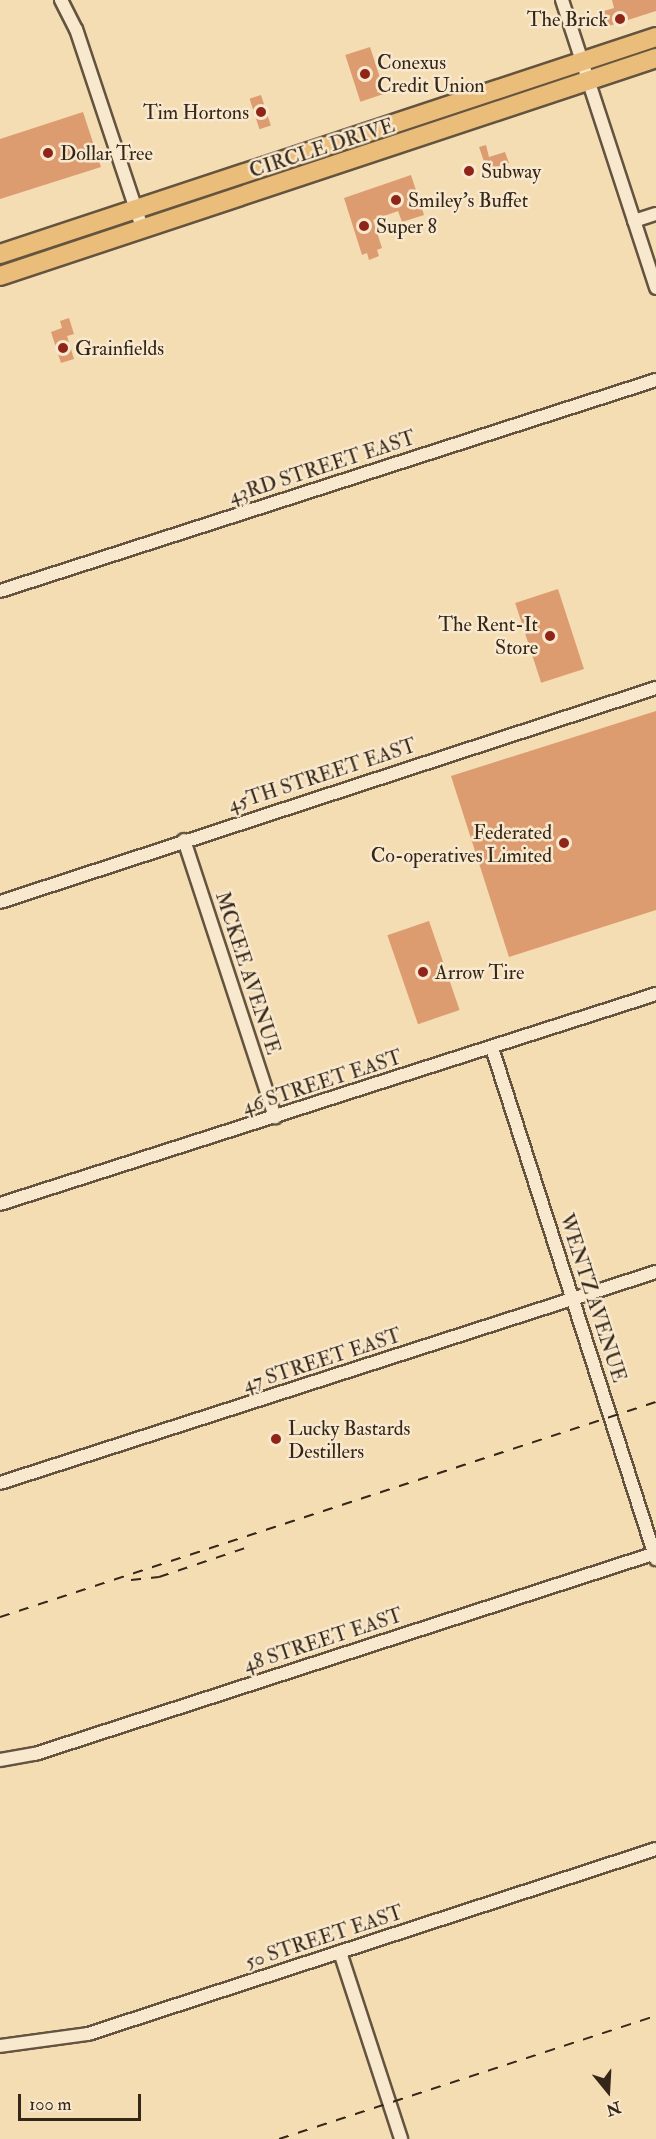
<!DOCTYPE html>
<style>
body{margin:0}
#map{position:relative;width:656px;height:2139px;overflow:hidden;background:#f4dcb3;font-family:"IM FELL Double Pica",serif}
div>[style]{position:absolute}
.building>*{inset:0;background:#dd9c6f;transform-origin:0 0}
.roads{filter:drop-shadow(2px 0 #64543f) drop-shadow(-2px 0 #64543f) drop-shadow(0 2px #64543f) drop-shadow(0 -2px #64543f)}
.minor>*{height:12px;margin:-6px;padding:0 6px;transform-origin:6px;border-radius:6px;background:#f8e8ce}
.highway>*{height:18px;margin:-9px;padding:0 9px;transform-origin:9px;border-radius:9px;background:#eabe7a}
.rail>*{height:2px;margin-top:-1px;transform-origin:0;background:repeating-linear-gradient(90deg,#342618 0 10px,transparent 0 20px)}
.dots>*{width:16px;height:16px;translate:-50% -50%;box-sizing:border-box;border:3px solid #f8e8ce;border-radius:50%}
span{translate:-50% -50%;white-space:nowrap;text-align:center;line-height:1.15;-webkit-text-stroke:5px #f8e8ce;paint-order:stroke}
.poi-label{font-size:20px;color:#342618}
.right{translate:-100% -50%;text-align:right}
.left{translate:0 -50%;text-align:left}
.street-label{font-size:20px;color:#342618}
.north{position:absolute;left:578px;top:2061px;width:60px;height:60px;-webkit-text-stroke:4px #f8e8ce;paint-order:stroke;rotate:162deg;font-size:16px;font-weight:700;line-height:24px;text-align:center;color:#342618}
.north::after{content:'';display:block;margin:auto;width:21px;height:27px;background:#342618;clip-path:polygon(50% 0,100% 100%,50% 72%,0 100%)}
.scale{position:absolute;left:18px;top:2094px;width:123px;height:27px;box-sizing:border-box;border:3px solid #342618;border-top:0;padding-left:8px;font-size:18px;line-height:21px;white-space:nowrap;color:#342618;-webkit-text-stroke:4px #f8e8ce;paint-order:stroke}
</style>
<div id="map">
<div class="building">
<div style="clip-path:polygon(612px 0,656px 0,656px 11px,609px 26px,604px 11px,614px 8px)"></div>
<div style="left:370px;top:47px;width:49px;height:26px;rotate:72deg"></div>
<div style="left:261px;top:95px;width:32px;height:12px;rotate:72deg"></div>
<div style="clip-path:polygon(83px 112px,101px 167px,0 199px,0 139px)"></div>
<div style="clip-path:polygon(486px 145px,489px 157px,505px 152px,509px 163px,487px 170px,479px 147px)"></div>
<div style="clip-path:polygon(411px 175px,424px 215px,402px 222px,398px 211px,373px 220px,382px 248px,377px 250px,379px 256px,369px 260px,367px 253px,362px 255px,344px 198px)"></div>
<div style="clip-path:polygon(69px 318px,74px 334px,67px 336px,74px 359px,61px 363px,51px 332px,62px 328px,60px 321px)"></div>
<div style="left:558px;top:589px;width:84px;height:45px;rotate:72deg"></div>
<div style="clip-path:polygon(656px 711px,656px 910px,509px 957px,451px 776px)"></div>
<div style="left:429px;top:921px;width:94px;height:44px;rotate:71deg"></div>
</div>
<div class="roads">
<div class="minor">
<div style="left:61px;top:0;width:33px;rotate:63deg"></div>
<div style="left:76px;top:29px;width:212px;rotate:71.6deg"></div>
<div style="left:562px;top:0;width:303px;rotate:71.9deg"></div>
<div style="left:634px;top:221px;width:23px;rotate:-18deg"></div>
<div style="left:0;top:591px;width:689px;rotate:-17.83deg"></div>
<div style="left:184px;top:840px;width:292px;rotate:71.8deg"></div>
<div style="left:0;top:902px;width:690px;rotate:-18.07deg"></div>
<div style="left:492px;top:1048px;width:537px;rotate:72.21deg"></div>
<div style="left:0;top:1204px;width:689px;rotate:-17.75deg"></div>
<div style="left:0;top:1483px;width:689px;rotate:-17.83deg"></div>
<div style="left:0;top:1760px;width:36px;rotate:-10deg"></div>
<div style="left:35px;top:1754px;width:653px;rotate:-17.94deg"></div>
<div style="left:340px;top:1952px;width:197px;rotate:71.9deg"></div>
<div style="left:0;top:2046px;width:89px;rotate:-7.8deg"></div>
<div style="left:88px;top:2034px;width:597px;rotate:-18.04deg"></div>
</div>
<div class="highway">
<div style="left:0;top:254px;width:691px;rotate:-18.3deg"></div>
<div style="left:0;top:276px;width:691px;rotate:-18.38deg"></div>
</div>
</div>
<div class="rail">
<div style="left:131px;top:1580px;width:28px;rotate:-6deg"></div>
<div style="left:159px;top:1577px;width:100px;rotate:-18.6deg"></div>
<div style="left:0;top:1617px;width:690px;rotate:-18.15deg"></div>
<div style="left:279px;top:2139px;width:397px;rotate:-18.1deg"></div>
</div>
<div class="dots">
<div style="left:620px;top:19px;background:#8f2418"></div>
<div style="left:365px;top:74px;background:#8f2418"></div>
<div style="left:261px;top:112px;background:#8f2418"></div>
<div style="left:48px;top:153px;background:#8f2418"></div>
<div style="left:469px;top:171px;background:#8f2418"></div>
<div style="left:396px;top:200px;background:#8f2418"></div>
<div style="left:364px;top:226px;background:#8f2418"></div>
<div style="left:63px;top:348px;background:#8f2418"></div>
<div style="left:550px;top:636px;background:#8f2418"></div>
<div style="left:564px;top:843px;background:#8f2418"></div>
<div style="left:423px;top:972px;background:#8f2418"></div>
<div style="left:276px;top:1439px;background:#8f2418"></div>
</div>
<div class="poi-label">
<span class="right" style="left:608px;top:19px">The Brick</span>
<span class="left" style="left:377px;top:74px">Conexus<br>Credit Union</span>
<span class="right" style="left:249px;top:112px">Tim Hortons</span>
<span class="left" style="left:60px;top:153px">Dollar Tree</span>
<span class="left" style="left:481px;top:171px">Subway</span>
<span class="left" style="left:408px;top:200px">Smiley's Buffet</span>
<span class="left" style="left:376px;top:226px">Super 8</span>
<span class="left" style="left:75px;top:348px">Grainfields</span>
<span class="right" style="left:538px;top:636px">The Rent-It<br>Store</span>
<span class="right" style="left:552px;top:844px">Federated<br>Co-operatives Limited</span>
<span class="left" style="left:435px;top:972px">Arrow Tire</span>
<span class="left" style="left:288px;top:1440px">Lucky Bastards<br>Destillers</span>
</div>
<div class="street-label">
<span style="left:322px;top:148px;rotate:-18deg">CIRCLE DRIVE</span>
<span style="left:322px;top:467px;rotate:-18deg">43RD STREET EAST</span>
<span style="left:322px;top:775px;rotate:-18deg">45TH STREET EAST</span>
<span style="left:248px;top:973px;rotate:72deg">MCKEE AVENUE</span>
<span style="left:322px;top:1082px;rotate:-18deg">46 STREET EAST</span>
<span style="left:593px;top:1298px;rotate:72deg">WENTZ AVENUE</span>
<span style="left:322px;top:1360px;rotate:-18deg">47 STREET EAST</span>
<span style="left:323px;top:1640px;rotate:-18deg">48 STREET EAST</span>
<span style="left:324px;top:1937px;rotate:-18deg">50 STREET EAST</span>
</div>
<div class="north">N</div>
<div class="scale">100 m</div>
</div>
